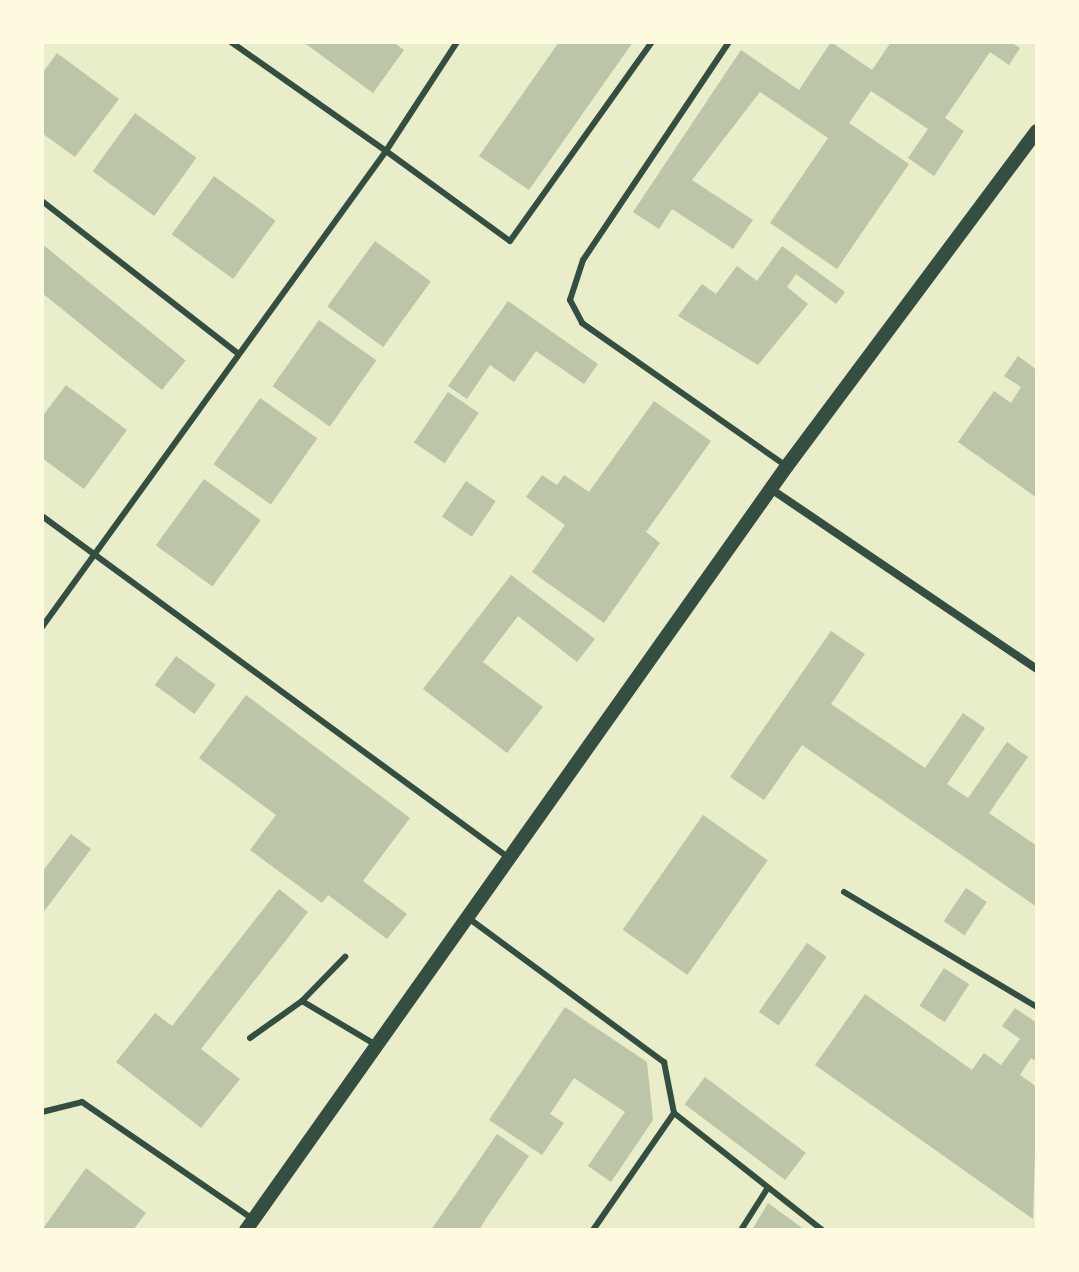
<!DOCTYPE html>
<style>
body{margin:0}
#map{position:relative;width:1079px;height:1272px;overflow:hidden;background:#e9edc9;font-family:Ubuntu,sans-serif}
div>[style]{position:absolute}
.building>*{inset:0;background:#bcc5a7;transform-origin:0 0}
.service>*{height:6px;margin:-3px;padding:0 3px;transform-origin:3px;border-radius:3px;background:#344e41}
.minor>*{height:8px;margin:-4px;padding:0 4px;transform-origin:4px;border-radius:4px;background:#344e41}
.tertiary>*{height:14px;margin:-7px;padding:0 7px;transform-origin:7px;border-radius:7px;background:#344e41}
span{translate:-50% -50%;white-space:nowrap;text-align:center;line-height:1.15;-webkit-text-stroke:7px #fefae0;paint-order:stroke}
.frame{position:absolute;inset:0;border:44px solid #fefae0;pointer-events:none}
</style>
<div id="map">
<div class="building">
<div style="clip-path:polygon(303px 42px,393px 42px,404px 50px,373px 93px)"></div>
<div style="clip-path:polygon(559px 42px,633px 42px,529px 190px,479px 156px)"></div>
<div style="clip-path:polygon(831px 42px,872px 70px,891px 42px,1010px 42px,1020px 48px,1009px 65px,990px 52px,945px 118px,964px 131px,934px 176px,908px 158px,928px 129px,871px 91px,849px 123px,909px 164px,837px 269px,770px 223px,828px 138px,760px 92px,692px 180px,753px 220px,733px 249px,672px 209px,659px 229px,633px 212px,741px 50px,799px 90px)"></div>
<div style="clip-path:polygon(57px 53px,119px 99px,75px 157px,42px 133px,42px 74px)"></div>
<div style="left:135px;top:113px;width:76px;height:72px;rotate:36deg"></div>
<div style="left:214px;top:176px;width:76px;height:72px;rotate:36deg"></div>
<div style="left:375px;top:241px;width:69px;height:81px;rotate:36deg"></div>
<div style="left:42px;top:244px;width:185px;height:38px;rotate:39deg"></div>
<div style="clip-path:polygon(782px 246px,845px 292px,836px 304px,796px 274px,787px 287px,808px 304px,758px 365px,678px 316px,702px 284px,716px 294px,737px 266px,757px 281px)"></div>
<div style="clip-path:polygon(508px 301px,598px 364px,584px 384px,536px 351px,514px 382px,490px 365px,467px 399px,448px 386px)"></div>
<div style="left:319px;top:320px;width:70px;height:81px;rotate:35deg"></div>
<div style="clip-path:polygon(1018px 356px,1037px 370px,1037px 498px,958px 442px,994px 391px,1011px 403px,1021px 387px,1004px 376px)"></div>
<div style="clip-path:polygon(66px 385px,127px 430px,84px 489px,42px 458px,42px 417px)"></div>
<div style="left:448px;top:392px;width:37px;height:61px;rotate:34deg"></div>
<div style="left:260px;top:398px;width:70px;height:81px;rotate:35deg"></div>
<div style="clip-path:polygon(654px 401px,711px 441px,646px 532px,660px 543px,604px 623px,532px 572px,565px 525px,526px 497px,542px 475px,557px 485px,564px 475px,589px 492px)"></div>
<div style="left:204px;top:479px;width:70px;height:82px;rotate:36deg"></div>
<div style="left:466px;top:481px;width:36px;height:43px;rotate:34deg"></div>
<div style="clip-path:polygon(511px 575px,595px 639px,577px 662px,518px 616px,483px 662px,543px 707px,507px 753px,423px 689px)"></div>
<div style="clip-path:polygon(831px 631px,865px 654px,831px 704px,925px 768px,963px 713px,985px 728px,947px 784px,968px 798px,1007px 742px,1028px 757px,989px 813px,1037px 846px,1037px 907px,802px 745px,764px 800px,730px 777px)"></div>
<div style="left:176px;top:656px;width:49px;height:36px;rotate:36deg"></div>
<div style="clip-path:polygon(246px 695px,410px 818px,363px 881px,407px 914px,387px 939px,328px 895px,322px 903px,250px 850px,276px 815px,199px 758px)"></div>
<div style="left:703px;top:815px;width:79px;height:140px;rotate:35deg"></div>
<div style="clip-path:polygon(71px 834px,91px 849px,42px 914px,42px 872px)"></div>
<div style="left:966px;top:888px;width:25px;height:40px;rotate:34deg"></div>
<div style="clip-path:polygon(279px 889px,308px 912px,201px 1049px,240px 1079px,201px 1128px,116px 1062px,155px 1013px,172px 1026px)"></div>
<div style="left:807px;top:943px;width:24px;height:84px;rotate:35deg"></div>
<div style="left:944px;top:968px;width:30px;height:45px;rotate:33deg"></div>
<div style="clip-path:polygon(865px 994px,972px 1070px,984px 1053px,1001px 1065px,1020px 1039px,1002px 1026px,1015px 1008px,1037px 1023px,1037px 1062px,1031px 1058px,1020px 1075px,1037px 1087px,1033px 1219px,815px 1065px)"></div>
<div style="clip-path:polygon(565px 1007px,647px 1062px,653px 1120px,611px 1182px,588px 1166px,625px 1112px,574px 1078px,550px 1114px,564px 1123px,542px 1155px,489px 1120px)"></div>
<div style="left:705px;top:1077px;width:126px;height:34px;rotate:37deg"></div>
<div style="clip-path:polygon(497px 1134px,529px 1156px,487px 1217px,479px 1230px,431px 1230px)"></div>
<div style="clip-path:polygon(86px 1168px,146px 1213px,133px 1230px,42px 1230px)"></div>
<div style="clip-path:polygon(768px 1203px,805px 1230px,752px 1230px)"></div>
</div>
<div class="service">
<div style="left:231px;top:42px;width:189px;rotate:35.1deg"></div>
<div style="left:386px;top:151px;width:130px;rotate:-56.9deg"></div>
<div style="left:729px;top:42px;width:262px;rotate:123.8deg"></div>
<div style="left:583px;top:260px;width:42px;rotate:108deg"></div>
<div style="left:570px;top:300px;width:26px;rotate:62deg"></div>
<div style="left:582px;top:323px;width:249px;rotate:35deg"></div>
<div style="left:42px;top:201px;width:247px;rotate:37.9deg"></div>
<div style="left:42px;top:516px;width:579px;rotate:36.22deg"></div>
<div style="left:42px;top:627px;width:587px;rotate:-54.14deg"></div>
<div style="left:386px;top:151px;width:153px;rotate:36deg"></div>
<div style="left:510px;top:241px;width:244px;rotate:-54.5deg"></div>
<div style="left:844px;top:892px;width:225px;rotate:30.8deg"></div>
<div style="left:467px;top:917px;width:245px;rotate:36.4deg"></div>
<div style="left:664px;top:1062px;width:52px;rotate:78.9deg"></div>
<div style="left:674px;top:1113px;width:189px;rotate:38.3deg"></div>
<div style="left:302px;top:1001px;width:86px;rotate:30.7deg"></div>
<div style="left:250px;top:1038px;width:64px;rotate:-35.4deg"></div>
<div style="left:302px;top:1001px;width:62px;rotate:-45.7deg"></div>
<div style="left:42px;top:1112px;width:41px;rotate:-14deg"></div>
<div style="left:82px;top:1102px;width:207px;rotate:34.4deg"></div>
<div style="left:593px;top:1230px;width:142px;rotate:-55.3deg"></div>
<div style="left:741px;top:1230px;width:49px;rotate:-57.6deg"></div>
</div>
<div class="minor">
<div style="left:771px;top:489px;width:321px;rotate:34.1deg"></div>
</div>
<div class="tertiary">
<div style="left:246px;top:1230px;width:936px;rotate:-54.7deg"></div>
<div style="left:787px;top:466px;width:418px;rotate:-53.3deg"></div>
</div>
<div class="frame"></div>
</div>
